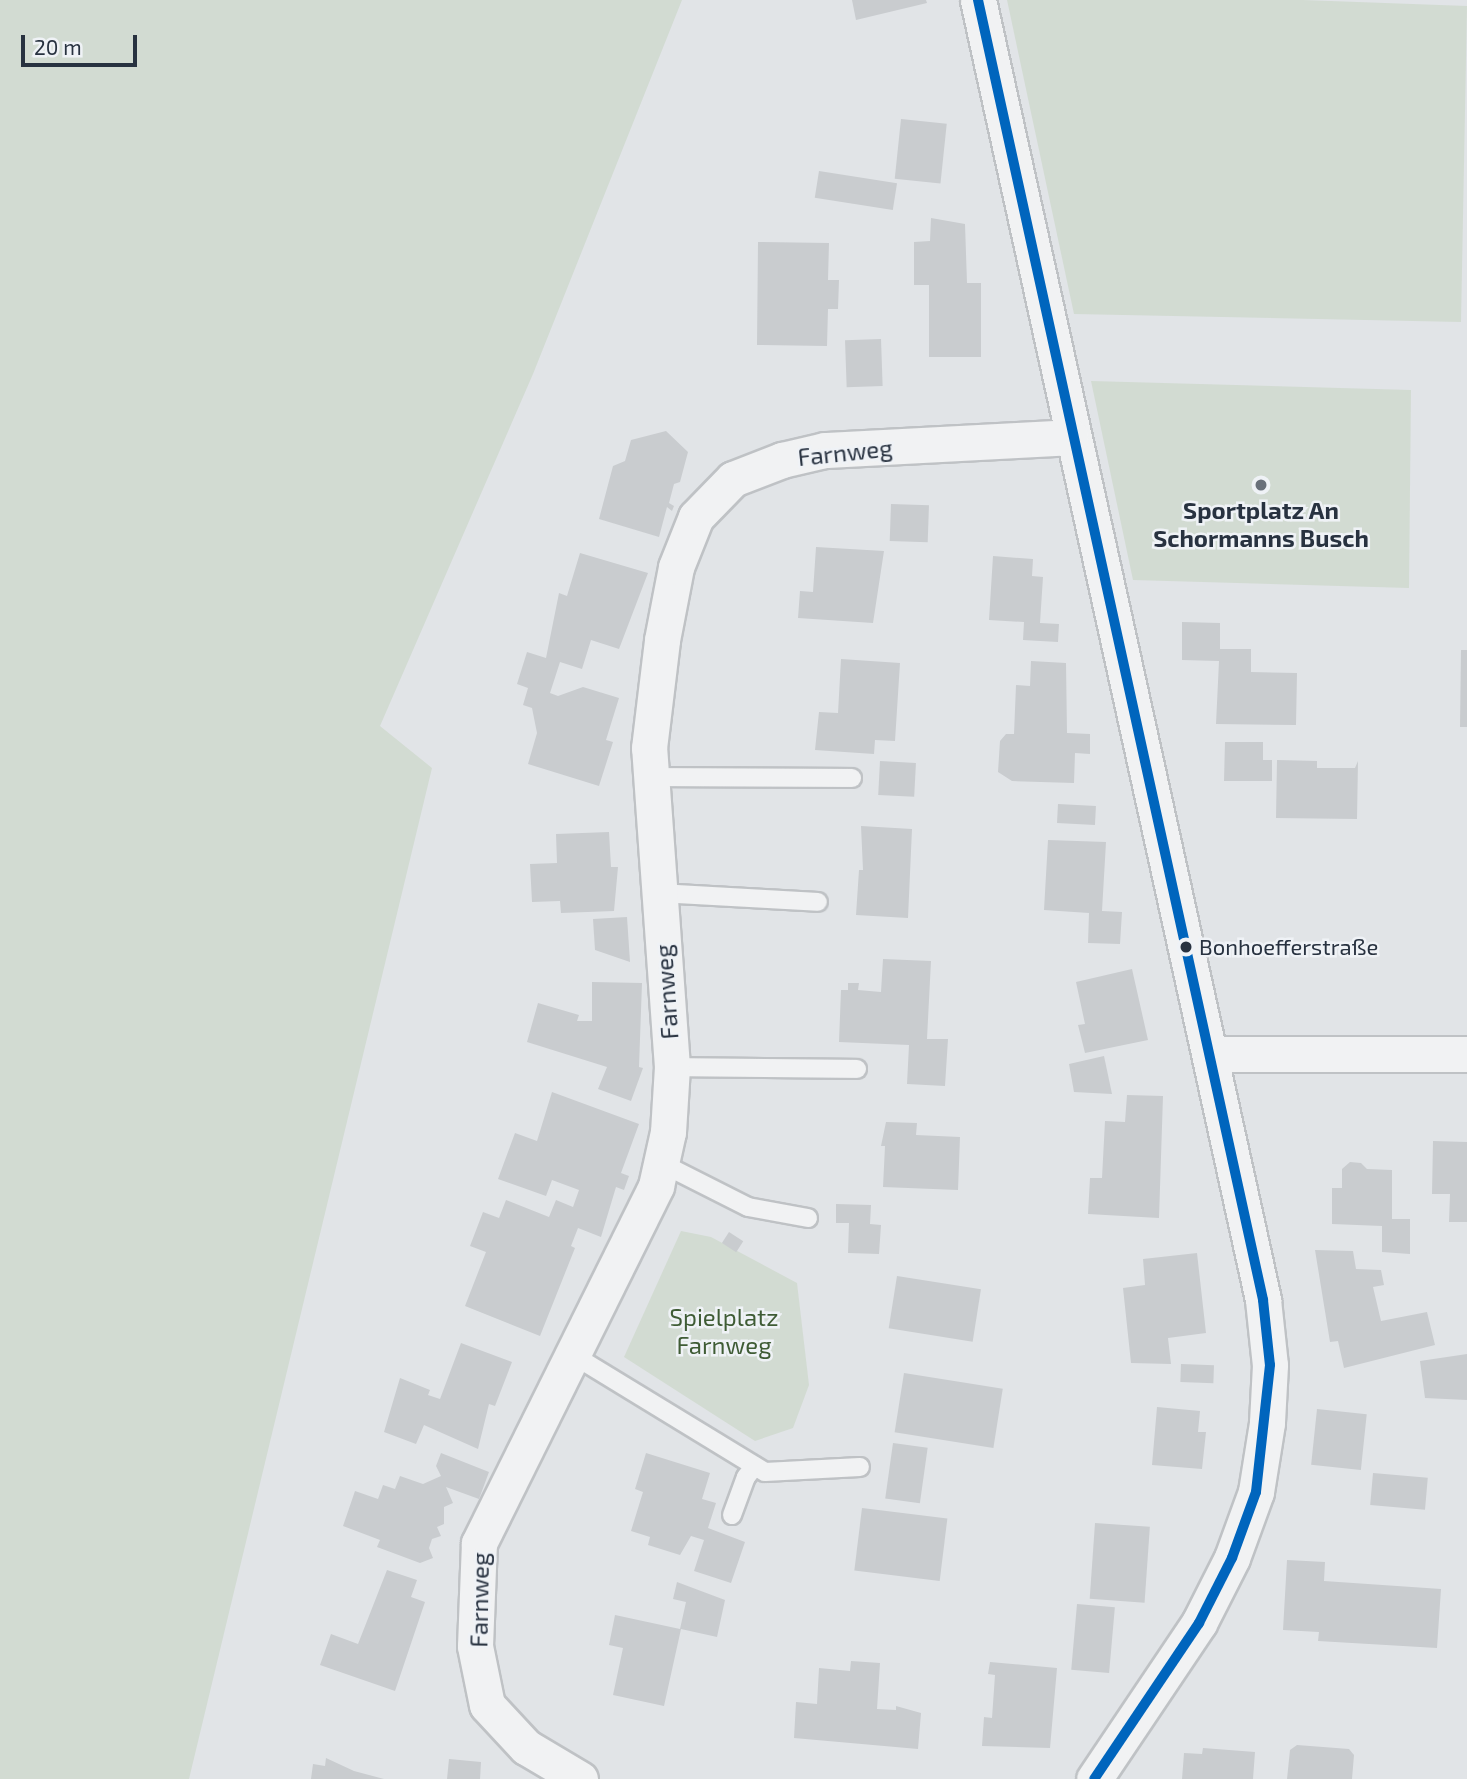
<!DOCTYPE html>
<meta charset="utf-8">
<style>
body{margin:0}
#map{position:relative;width:1467px;height:1779px;overflow:hidden;background:#e1e4e7;font-family:"Exo 2",sans-serif}
div>[style]{position:absolute}
.green>*{inset:0;background:#d2dbd2}
.building>*{inset:0;background:#c9cccf;transform-origin:0 0}
.roads{filter:drop-shadow(2px 0 #bfc2c5) drop-shadow(-2px 0 #bfc2c5) drop-shadow(0 2px #bfc2c5) drop-shadow(0 -2px #bfc2c5)}
.service>*{height:18px;margin:-9px;padding:0 9px;transform-origin:9px;border-radius:9px;background:#f1f2f3}
.minor>*{height:35px;margin:-17.5px;padding:0 17.5px;transform-origin:17.5px;border-radius:17.5px;background:#f1f2f3}
.bus-1>*{height:10px;margin:-5px;padding:0 5px;transform-origin:5px;border-radius:5px;background:#0065bd}
.dots>*{width:19px;height:19px;translate:-50% -50%;box-sizing:border-box;border:4px solid #eff2f6;border-radius:50%}
span{translate:-50% -50%;white-space:nowrap;text-align:center;line-height:1.15;-webkit-text-stroke:5px #eff2f6;paint-order:stroke}
.bus-label{font-size:22px;color:#283240}
.left{translate:0 -50%;text-align:left}
.street-label{font-size:24px;color:#283240}
.poi-label{font-size:24px;color:#283240;font-weight:700}
.park-label{font-size:24px;color:#3f5c35}
.scale{position:absolute;left:21px;top:35px;width:116px;height:32px;box-sizing:border-box;border:4px solid #283240;border-top:0;padding-left:9px;font-size:21px;line-height:24px;white-space:nowrap;color:#283240;-webkit-text-stroke:5px #eff2f6;paint-order:stroke}
</style>
<div id="map">
<div class="green">
<div style="clip-path:polygon(0 0,682px 0,533px 374px,380px 726px,432px 768px,189px 1779px,0 1779px)"></div>
<div style="clip-path:polygon(1007px 0,1303px 0,1467px 6px,1461px 322px,1074px 314px)"></div>
<div style="clip-path:polygon(1091px 381px,1411px 390px,1409px 588px,1133px 580px)"></div>
<div style="clip-path:polygon(681px 1231px,711px 1237px,797px 1283px,809px 1385px,793px 1428px,755px 1441px,624px 1357px)"></div>
</div>
<div class="building">
<div style="clip-path:polygon(852px 0,926px 0,927px 3px,856px 20px)"></div>
<div style="left:901px;top:119px;width:46px;height:60px;rotate:6deg"></div>
<div style="left:819px;top:171px;width:79px;height:27px;rotate:9deg"></div>
<div style="clip-path:polygon(931px 218px,965px 224px,967px 283px,981px 283px,981px 357px,929px 357px,929px 285px,914px 285px,914px 242px,930px 241px)"></div>
<div style="clip-path:polygon(758px 242px,829px 243px,828px 280px,839px 280px,838px 309px,828px 309px,827px 346px,757px 345px)"></div>
<div style="left:881px;top:339px;width:47px;height:36px;rotate:88deg"></div>
<div style="clip-path:polygon(666px 431px,688px 452px,680px 482px,674px 484px,669px 503px,674px 506px,672px 511px,667px 507px,659px 537px,599px 519px,613px 466px,625px 461px,631px 440px)"></div>
<div style="left:891px;top:504px;width:38px;height:37px;rotate:2deg"></div>
<div style="clip-path:polygon(816px 547px,884px 551px,873px 623px,798px 618px,800px 591px,813px 592px)"></div>
<div style="clip-path:polygon(580px 553px,648px 573px,619px 649px,591px 640px,582px 669px,560px 662px,550px 693px,558px 696px,583px 687px,619px 698px,606px 740px,613px 742px,599px 786px,528px 764px,537px 733px,532px 708px,523px 705px,528px 688px,517px 684px,527px 652px,546px 658px,559px 593px,567px 596px)"></div>
<div style="clip-path:polygon(993px 556px,1033px 559px,1032px 576px,1043px 577px,1040px 623px,1059px 624px,1058px 642px,1023px 640px,1024px 622px,989px 620px)"></div>
<div style="clip-path:polygon(1182px 622px,1220px 623px,1220px 649px,1251px 649px,1251px 672px,1297px 673px,1296px 725px,1216px 724px,1219px 661px,1182px 660px)"></div>
<div style="clip-path:polygon(1461px 650px,1467px 650px,1467px 727px,1460px 727px)"></div>
<div style="clip-path:polygon(841px 659px,900px 663px,895px 741px,875px 740px,874px 754px,815px 750px,819px 712px,838px 713px)"></div>
<div style="clip-path:polygon(1031px 661px,1066px 663px,1067px 733px,1090px 734px,1090px 754px,1075px 753px,1074px 783px,1012px 781px,998px 772px,1000px 741px,1006px 734px,1014px 734px,1016px 685px,1030px 686px)"></div>
<div style="clip-path:polygon(1225px 742px,1263px 742px,1263px 760px,1272px 760px,1272px 781px,1224px 781px)"></div>
<div style="clip-path:polygon(1277px 760px,1317px 761px,1317px 768px,1355px 768px,1358px 761px,1357px 819px,1276px 818px)"></div>
<div style="left:880px;top:761px;width:36px;height:34px;rotate:3deg"></div>
<div style="left:1058px;top:804px;width:38px;height:19px;rotate:3deg"></div>
<div style="clip-path:polygon(861px 826px,912px 829px,908px 918px,856px 915px,859px 870px,863px 870px)"></div>
<div style="clip-path:polygon(609px 832px,611px 867px,618px 867px,614px 911px,561px 913px,560px 901px,532px 902px,530px 864px,557px 863px,556px 834px)"></div>
<div style="clip-path:polygon(1048px 840px,1106px 842px,1102px 911px,1122px 912px,1120px 944px,1088px 943px,1089px 913px,1044px 910px)"></div>
<div style="clip-path:polygon(627px 917px,630px 962px,595px 950px,593px 919px)"></div>
<div style="clip-path:polygon(883px 959px,931px 961px,927px 1039px,948px 1039px,945px 1086px,907px 1084px,909px 1045px,839px 1042px,841px 990px,848px 990px,848px 983px,859px 983px,858px 990px,881px 992px)"></div>
<div style="clip-path:polygon(1132px 969px,1148px 1040px,1085px 1053px,1078px 1025px,1085px 1024px,1076px 982px)"></div>
<div style="clip-path:polygon(592px 982px,642px 983px,639px 1067px,643px 1068px,631px 1101px,598px 1089px,607px 1067px,527px 1042px,538px 1003px,579px 1015px,577px 1021px,592px 1021px)"></div>
<div style="clip-path:polygon(1104px 1056px,1112px 1094px,1074px 1092px,1069px 1064px)"></div>
<div style="clip-path:polygon(552px 1092px,639px 1124px,621px 1173px,629px 1176px,624px 1190px,616px 1187px,601px 1237px,578px 1228px,571px 1246px,575px 1248px,540px 1336px,465px 1306px,486px 1252px,470px 1246px,483px 1212px,499px 1218px,506px 1200px,549px 1217px,556px 1200px,573px 1207px,579px 1190px,552px 1180px,546px 1196px,498px 1179px,515px 1133px,537px 1141px)"></div>
<div style="clip-path:polygon(1127px 1095px,1163px 1096px,1159px 1218px,1088px 1214px,1090px 1178px,1102px 1178px,1105px 1121px,1125px 1122px)"></div>
<div style="clip-path:polygon(886px 1122px,917px 1123px,916px 1135px,960px 1137px,958px 1190px,883px 1187px,885px 1146px,881px 1146px)"></div>
<div style="clip-path:polygon(1433px 1141px,1467px 1142px,1467px 1222px,1449px 1222px,1450px 1194px,1432px 1194px)"></div>
<div style="clip-path:polygon(1350px 1162px,1361px 1163px,1367px 1169px,1392px 1170px,1392px 1219px,1410px 1219px,1410px 1254px,1382px 1252px,1382px 1226px,1332px 1224px,1332px 1188px,1342px 1188px,1342px 1169px)"></div>
<div style="clip-path:polygon(836px 1204px,871px 1205px,870px 1224px,881px 1225px,879px 1254px,848px 1253px,849px 1223px,836px 1223px)"></div>
<div style="left:729px;top:1232px;width:17px;height:13px;rotate:33deg"></div>
<div style="clip-path:polygon(1315px 1250px,1353px 1251px,1356px 1269px,1381px 1270px,1384px 1285px,1373px 1287px,1381px 1321px,1427px 1312px,1435px 1345px,1344px 1368px,1338px 1341px,1330px 1342px)"></div>
<div style="clip-path:polygon(1197px 1253px,1206px 1333px,1168px 1338px,1171px 1364px,1131px 1363px,1123px 1288px,1145px 1285px,1143px 1259px)"></div>
<div style="left:897px;top:1276px;width:85px;height:53px;rotate:9deg"></div>
<div style="clip-path:polygon(461px 1343px,512px 1362px,495px 1406px,489px 1404px,478px 1449px,424px 1425px,416px 1444px,384px 1432px,400px 1378px,430px 1390px,428px 1395px,440px 1399px)"></div>
<div style="clip-path:polygon(1467px 1354px,1467px 1400px,1425px 1398px,1420px 1361px)"></div>
<div style="left:1181px;top:1364px;width:33px;height:18px;rotate:2deg"></div>
<div style="left:904px;top:1373px;width:100px;height:60px;rotate:9deg"></div>
<div style="clip-path:polygon(1157px 1407px,1200px 1411px,1198px 1432px,1206px 1432px,1202px 1469px,1152px 1465px)"></div>
<div style="left:1317px;top:1409px;width:50px;height:56px;rotate:6deg"></div>
<div style="left:893px;top:1443px;width:35px;height:56px;rotate:8deg"></div>
<div style="clip-path:polygon(441px 1453px,489px 1472px,479px 1499px,446px 1487px,453px 1503px,444px 1507px,444px 1524px,437px 1527px,441px 1536px,432px 1539px,429px 1548px,433px 1558px,420px 1563px,377px 1547px,380px 1540px,343px 1526px,355px 1491px,378px 1499px,383px 1485px,395px 1489px,400px 1476px,423px 1484px,441px 1476px,436px 1466px)"></div>
<div style="clip-path:polygon(646px 1453px,710px 1473px,702px 1499px,716px 1503px,708px 1528px,745px 1542px,731px 1583px,694px 1571px,704px 1540px,691px 1536px,680px 1555px,648px 1545px,650px 1537px,631px 1531px,643px 1492px,635px 1489px)"></div>
<div style="left:1373px;top:1473px;width:55px;height:32px;rotate:5deg"></div>
<div style="left:862px;top:1508px;width:86px;height:63px;rotate:7deg"></div>
<div style="left:1095px;top:1523px;width:55px;height:76px;rotate:4deg"></div>
<div style="clip-path:polygon(1287px 1560px,1325px 1562px,1324px 1581px,1441px 1589px,1437px 1648px,1318px 1641px,1319px 1632px,1283px 1630px)"></div>
<div style="clip-path:polygon(387px 1570px,417px 1580px,411px 1597px,425px 1602px,395px 1691px,320px 1665px,331px 1634px,358px 1644px)"></div>
<div style="clip-path:polygon(677px 1582px,725px 1600px,717px 1637px,681px 1629px,664px 1706px,613px 1695px,623px 1648px,609px 1645px,615px 1615px,680px 1629px,686px 1602px,673px 1599px)"></div>
<div style="left:1077px;top:1604px;width:38px;height:66px;rotate:5deg"></div>
<div style="clip-path:polygon(851px 1661px,880px 1663px,877px 1709px,896px 1710px,896px 1706px,921px 1713px,918px 1749px,794px 1738px,796px 1702px,817px 1704px,819px 1668px,850px 1671px)"></div>
<div style="clip-path:polygon(990px 1662px,1057px 1668px,1050px 1748px,982px 1746px,984px 1717px,992px 1718px,995px 1675px,988px 1674px)"></div>
<div style="clip-path:polygon(1297px 1745px,1349px 1749px,1354px 1755px,1352px 1779px,1287px 1779px,1290px 1750px)"></div>
<div style="clip-path:polygon(1203px 1748px,1255px 1752px,1253px 1779px,1182px 1779px,1184px 1753px,1202px 1754px)"></div>
<div style="clip-path:polygon(326px 1758px,354px 1771px,384px 1779px,311px 1779px,313px 1764px,325px 1766px)"></div>
<div style="clip-path:polygon(449px 1759px,481px 1762px,480px 1779px,447px 1779px)"></div>
</div>
<div class="roads">
<div class="service">
<div style="left:651px;top:777px;width:201px;rotate:0.3deg"></div>
<div style="left:659px;top:893px;width:159px;rotate:3.2deg"></div>
<div style="left:672px;top:1067px;width:185px;rotate:0.6deg"></div>
<div style="left:661px;top:1163px;width:97px;rotate:26.8deg"></div>
<div style="left:748px;top:1207px;width:61px;rotate:10.4deg"></div>
<div style="left:570px;top:1353px;width:228px;rotate:31.4deg"></div>
<div style="left:765px;top:1472px;width:95px;rotate:-3deg"></div>
<div style="left:732px;top:1515px;width:40px;rotate:-69.8deg"></div>
<div style="left:746px;top:1477px;width:14px;rotate:-51deg"></div>
</div>
<div class="minor">
<div style="left:978px;top:0;width:1331px;rotate:77.63deg"></div>
<div style="left:1263px;top:1300px;width:65px;rotate:83.9deg"></div>
<div style="left:1270px;top:1365px;width:58px;rotate:93deg"></div>
<div style="left:1267px;top:1423px;width:70px;rotate:99.1deg"></div>
<div style="left:1256px;top:1492px;width:70px;rotate:110deg"></div>
<div style="left:1232px;top:1558px;width:73px;rotate:116.9deg"></div>
<div style="left:1199px;top:1623px;width:188px;rotate:123.9deg"></div>
<div style="left:1210px;top:1054px;width:257px"></div>
<div style="left:580px;top:1779px;width:63px;rotate:-149.3deg"></div>
<div style="left:526px;top:1747px;width:57px;rotate:-132.9deg"></div>
<div style="left:487px;top:1705px;width:60px;rotate:-101.5deg"></div>
<div style="left:475px;top:1646px;width:103px;rotate:-87.8deg"></div>
<div style="left:479px;top:1543px;width:398px;rotate:-63.6deg"></div>
<div style="left:656px;top:1186px;width:55px;rotate:-77.5deg"></div>
<div style="left:668px;top:1132px;width:65px;rotate:-86.5deg"></div>
<div style="left:672px;top:1067px;width:320px;rotate:-94.1deg"></div>
<div style="left:649px;top:748px;width:109px;rotate:-83.1deg"></div>
<div style="left:662px;top:640px;width:74px;rotate:-79.1deg"></div>
<div style="left:676px;top:567px;width:54px;rotate:-68.2deg"></div>
<div style="left:696px;top:517px;width:53px;rotate:-45.8deg"></div>
<div style="left:733px;top:479px;width:53px;rotate:-21.2deg"></div>
<div style="left:782px;top:460px;width:44px;rotate:-13.1deg"></div>
<div style="left:825px;top:450px;width:246px;rotate:-3deg"></div>
</div>
</div>
<div class="bus-1">
<div style="left:978px;top:0;width:1331px;rotate:77.63deg"></div>
<div style="left:1263px;top:1300px;width:65px;rotate:83.9deg"></div>
<div style="left:1270px;top:1365px;width:128px;rotate:96.3deg"></div>
<div style="left:1256px;top:1492px;width:70px;rotate:110deg"></div>
<div style="left:1232px;top:1558px;width:73px;rotate:116.9deg"></div>
<div style="left:1199px;top:1623px;width:188px;rotate:123.9deg"></div>
</div>
<div class="dots">
<div style="left:1261px;top:485px;background:#69707a"></div>
<div style="left:1186px;top:947px;background:#283240"></div>
</div>
<div class="bus-label">
<span class="left" style="left:1199px;top:947px">Bonhoefferstraße</span>
</div>
<div class="street-label">
<span style="left:845px;top:452px;rotate:-6deg">Farnweg</span>
<span style="left:666px;top:992px;rotate:-94deg">Farnweg</span>
<span style="left:479px;top:1600px;rotate:-89deg">Farnweg</span>
</div>
<div class="poi-label">
<span style="left:1261px;top:524px">Sportplatz An<br>Schormanns Busch</span>
</div>
<div class="park-label">
<span style="left:724px;top:1331px">Spielplatz<br>Farnweg</span>
</div>
<div class="scale">20 m</div>
</div>
